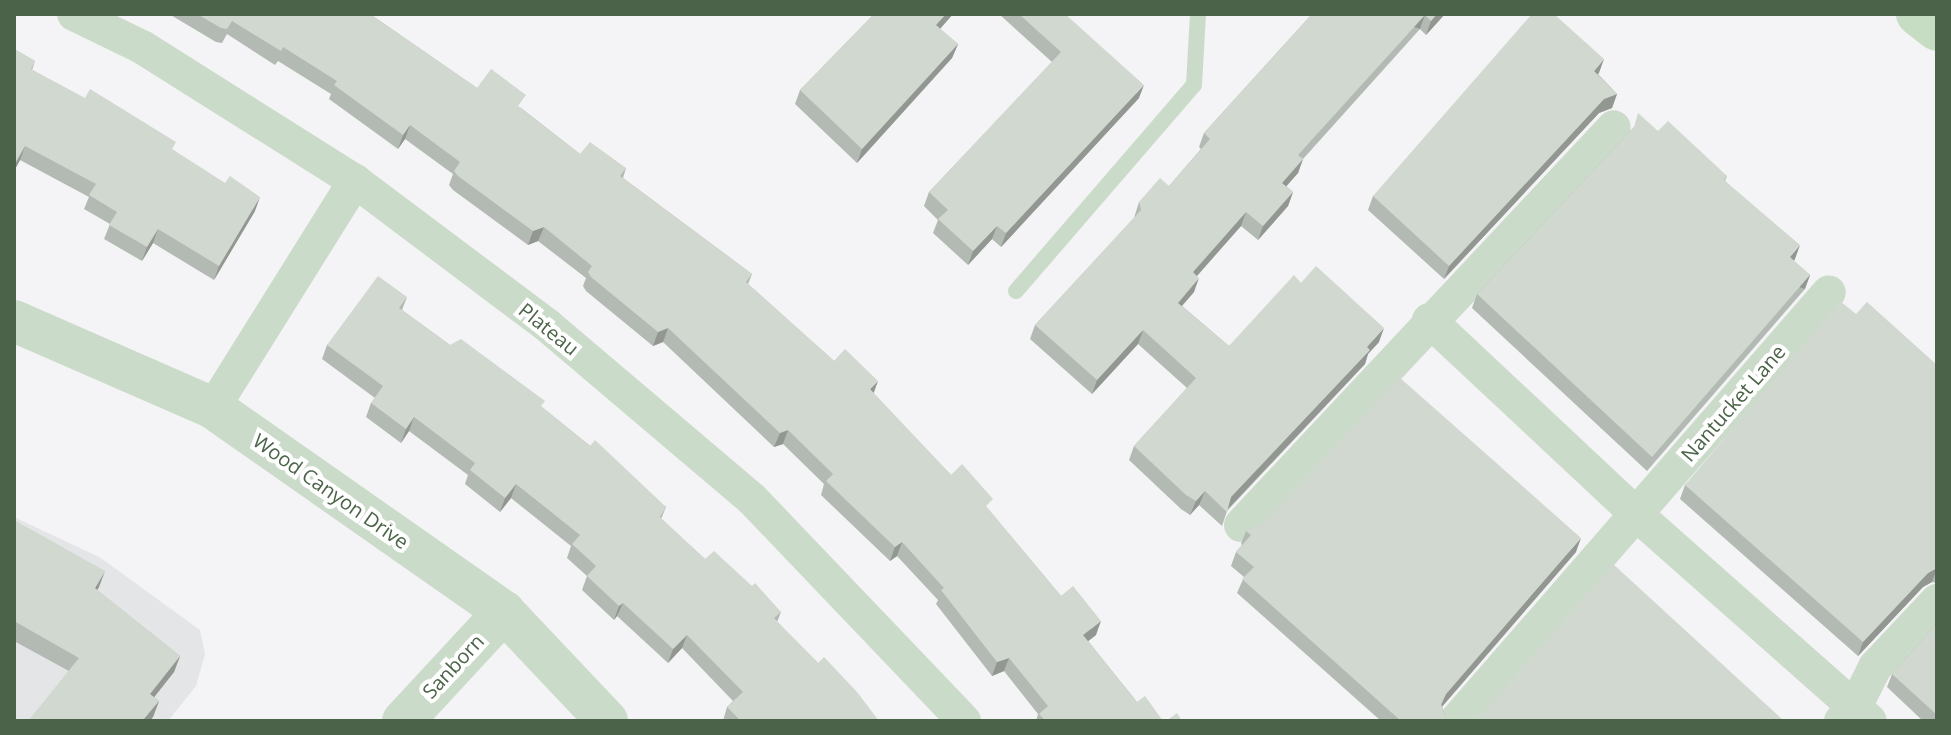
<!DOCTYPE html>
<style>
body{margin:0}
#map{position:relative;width:1951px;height:735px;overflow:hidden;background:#f4f3f5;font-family:"Open Sans",sans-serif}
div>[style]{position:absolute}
.education>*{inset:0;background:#e4e5e6}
.service>*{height:16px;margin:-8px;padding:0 8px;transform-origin:8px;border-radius:8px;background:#cbdbc9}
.minor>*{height:34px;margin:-17px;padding:0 17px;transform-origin:17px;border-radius:17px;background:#cbdbc9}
.tertiary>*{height:42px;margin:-21px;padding:0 21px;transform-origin:21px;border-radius:21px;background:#cbdbc9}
.secondary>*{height:44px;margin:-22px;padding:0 22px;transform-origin:22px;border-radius:22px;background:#c6ddc4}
.wall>*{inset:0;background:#b3bab3}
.shaded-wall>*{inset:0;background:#929792;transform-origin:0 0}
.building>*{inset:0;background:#d0d8d0}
span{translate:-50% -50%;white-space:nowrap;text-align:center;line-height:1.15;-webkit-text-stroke:8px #fff;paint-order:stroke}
.street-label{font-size:20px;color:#4b6348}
.frame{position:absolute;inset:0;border:16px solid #4b6348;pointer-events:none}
</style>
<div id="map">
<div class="education">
<div style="clip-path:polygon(14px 517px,101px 558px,200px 630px,205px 654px,196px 686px,168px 721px,14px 721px)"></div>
</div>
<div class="service">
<div style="left:1016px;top:291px;width:272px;rotate:-49.2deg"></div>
<div style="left:1194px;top:85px;width:71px;rotate:-86.8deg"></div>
</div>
<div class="minor">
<div style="left:74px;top:14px;width:76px;rotate:25.9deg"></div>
<div style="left:142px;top:47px;width:252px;rotate:32.2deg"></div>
<div style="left:355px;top:181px;width:241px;rotate:36.9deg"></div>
<div style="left:548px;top:326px;width:267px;rotate:40.3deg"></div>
<div style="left:752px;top:499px;width:307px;rotate:46.3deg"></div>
<div style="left:1429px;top:320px;width:284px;rotate:43.1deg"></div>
<div style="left:1636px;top:514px;width:312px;rotate:41.5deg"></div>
<div style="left:213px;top:408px;width:268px;rotate:-58deg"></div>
<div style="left:1241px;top:525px;width:545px;rotate:-46.86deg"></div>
<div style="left:1456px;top:721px;width:568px;rotate:-48.99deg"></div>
<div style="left:1841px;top:721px;width:20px;rotate:-45deg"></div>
<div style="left:1855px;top:707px;width:45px;rotate:-63.4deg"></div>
<div style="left:1875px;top:667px;width:91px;rotate:-46.8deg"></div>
</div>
<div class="tertiary">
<div style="left:14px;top:321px;width:217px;rotate:23.6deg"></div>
<div style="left:213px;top:408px;width:355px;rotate:35deg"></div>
<div style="left:504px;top:612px;width:150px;rotate:46.6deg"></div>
<div style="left:403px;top:721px;width:149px;rotate:-47.2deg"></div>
</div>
<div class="secondary">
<div style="left:1918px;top:14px;width:24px;rotate:38deg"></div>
</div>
<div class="wall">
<div style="clip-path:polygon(169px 14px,370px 14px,477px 88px,521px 108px,580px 154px,626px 168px,623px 178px,752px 274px,748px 284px,834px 361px,873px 393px,951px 475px,989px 510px,1061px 596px,1096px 635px,1088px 641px,1137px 702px,1163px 721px,1036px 721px,1038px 714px,1004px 671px,992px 676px,936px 604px,938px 600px,897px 556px,890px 561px,821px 495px,824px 484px,783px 444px,774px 447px,663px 342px,653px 346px,586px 291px,583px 286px,586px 278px,538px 241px,528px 245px,453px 190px,449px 185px,453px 174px,405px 139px,398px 149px,329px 99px,331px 94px,278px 61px,275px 65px,227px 34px,222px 43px,216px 42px)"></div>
<div style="clip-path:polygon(874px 14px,953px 14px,940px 29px,958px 44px,952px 58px,857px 163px,795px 104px,800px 90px)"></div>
<div style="clip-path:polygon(999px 14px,1065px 14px,1139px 98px,1001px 247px,992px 239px,968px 265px,933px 233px,938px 220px,924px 206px,929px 192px,1052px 62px)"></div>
<div style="clip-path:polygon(1312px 14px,1445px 14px,1426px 35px,1420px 29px,1303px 159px,1298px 173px,1286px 186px,1293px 192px,1288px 206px,1258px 240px,1241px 226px,1197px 276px,1194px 292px,1182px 306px,1229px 346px,1301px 283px,1379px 342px,1368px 354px,1365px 364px,1227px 511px,1222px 526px,1199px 505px,1190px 515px,1181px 509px,1129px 460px,1134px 446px,1187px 388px,1138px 344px,1092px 394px,1030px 339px,1035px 325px,1134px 218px,1139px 202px,1169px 186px,1201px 149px,1199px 147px,1204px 133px)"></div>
<div style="clip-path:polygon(14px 49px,35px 61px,32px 70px,173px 150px,255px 211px,214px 280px,153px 243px,142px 261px,104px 239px,110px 224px,84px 209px,89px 197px,20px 160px,14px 171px)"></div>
<div style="clip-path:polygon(1599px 73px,1598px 74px,1617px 94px,1612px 108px,1599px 113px,1444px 279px,1368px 210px,1373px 196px)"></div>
<div style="clip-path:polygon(1634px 127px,1658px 131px,1727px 176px,1725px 181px,1795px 259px,1794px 261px,1810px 275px,1805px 289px,1647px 471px,1472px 308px,1477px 294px)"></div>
<div style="clip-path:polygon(407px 297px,402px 310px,450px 345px,543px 408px,666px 507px,661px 519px,705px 559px,781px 612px,777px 622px,818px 663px,879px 721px,723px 721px,727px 707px,733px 701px,682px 648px,668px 663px,617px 616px,614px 620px,582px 590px,587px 576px,567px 558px,571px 546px,511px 498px,500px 512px,465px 484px,468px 475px,409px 431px,401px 443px,366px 417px,371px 403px,375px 398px,322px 359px,327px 345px)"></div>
<div style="clip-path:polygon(1856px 314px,1937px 365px,1937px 583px,1932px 582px,1923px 587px,1858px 656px,1680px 499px,1685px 485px)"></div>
<div style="clip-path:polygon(14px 520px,99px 587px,97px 590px,180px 656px,174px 672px,154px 697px,159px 701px,153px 717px,14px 641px)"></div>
<div style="clip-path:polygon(1246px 531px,1576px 552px,1442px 706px,1447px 721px,1381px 721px,1237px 593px,1244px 577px,1231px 566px,1236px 552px,1242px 545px,1241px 544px)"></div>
<div style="clip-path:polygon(1937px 623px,1937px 721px,1923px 721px,1887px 687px,1892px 674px)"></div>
</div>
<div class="shaded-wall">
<div style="clip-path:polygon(946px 14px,953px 14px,931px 39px,936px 25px)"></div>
<div style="clip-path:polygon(1437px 14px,1445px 14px,1426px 35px,1431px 21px)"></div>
<div style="left:1425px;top:15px;width:15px;height:189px;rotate:110deg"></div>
<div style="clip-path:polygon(958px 44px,952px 58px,857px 163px,862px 149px)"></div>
<div style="clip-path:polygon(1604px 59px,1599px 73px,1589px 84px,1594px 71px)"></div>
<div style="clip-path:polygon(1144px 85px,1139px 98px,1001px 247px,1006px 233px)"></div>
<div style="clip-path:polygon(1617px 94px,1612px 108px,1599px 113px,1444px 279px,1449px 266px,1604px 99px)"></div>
<div style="clip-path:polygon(410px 125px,405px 139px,398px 149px,403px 135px)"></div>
<div style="clip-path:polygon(25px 146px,20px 160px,14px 171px,15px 165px)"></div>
<div style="clip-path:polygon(1303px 159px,1298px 173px,1277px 197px,1282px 183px)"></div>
<div style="clip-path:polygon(1293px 192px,1288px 206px,1258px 240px,1263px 226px)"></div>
<div style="clip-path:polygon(260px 197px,255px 211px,214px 280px,219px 266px)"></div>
<div style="clip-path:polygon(1246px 212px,1241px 226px,1188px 286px,1193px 272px)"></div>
<div style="clip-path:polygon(997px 226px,992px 239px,968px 265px,973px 251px)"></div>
<div style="clip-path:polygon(544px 227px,538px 241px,528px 245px,533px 231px)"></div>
<div style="clip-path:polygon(158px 229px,153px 243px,142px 261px,147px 247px)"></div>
<div style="clip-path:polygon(1800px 245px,1795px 259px,1785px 271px,1790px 257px)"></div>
<div style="left:1810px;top:275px;width:15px;height:241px;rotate:110deg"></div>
<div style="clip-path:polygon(1199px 278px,1194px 292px,1173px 316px,1178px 303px)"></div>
<div style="clip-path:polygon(668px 328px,663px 342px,653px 346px,658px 332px)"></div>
<div style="clip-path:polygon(1384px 328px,1379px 342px,1368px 354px,1365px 364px,1226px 511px,1231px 497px)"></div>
<div style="clip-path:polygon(1143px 330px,1138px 344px,1092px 394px,1097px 380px)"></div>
<div style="clip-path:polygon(878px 381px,873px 395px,870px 389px)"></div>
<div style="clip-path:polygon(414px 417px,409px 431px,401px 443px,406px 429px)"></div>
<div style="clip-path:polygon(788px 430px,783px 444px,774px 447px,780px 433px)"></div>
<div style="clip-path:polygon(516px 484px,511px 498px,500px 512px,505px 498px)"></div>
<div style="clip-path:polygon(1205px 491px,1199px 505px,1190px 515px,1196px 501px)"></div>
<div style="clip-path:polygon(1581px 538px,1576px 552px,1441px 708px,1436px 718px,1446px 694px)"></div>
<div style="clip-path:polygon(902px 542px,897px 556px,890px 561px,895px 547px)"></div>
<div style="clip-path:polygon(1937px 568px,1932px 582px,1923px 587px,1858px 656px,1863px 642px,1928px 573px)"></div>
<div style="clip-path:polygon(105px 571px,99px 587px,89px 604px,95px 588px)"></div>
<div style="clip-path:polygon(623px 603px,617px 616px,614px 620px,619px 606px)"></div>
<div style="clip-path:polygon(1101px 621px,1096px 635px,1078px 649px,1083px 635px)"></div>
<div style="clip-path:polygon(687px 635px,682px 648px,668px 663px,673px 649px)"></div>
<div style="clip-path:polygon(180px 656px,174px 672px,144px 710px,150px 694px)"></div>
<div style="clip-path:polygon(1009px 658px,1004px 671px,992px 676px,997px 662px)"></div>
<div style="clip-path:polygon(159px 701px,153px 717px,150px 721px,142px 721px)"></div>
</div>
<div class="building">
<div style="clip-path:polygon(197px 14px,370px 14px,477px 88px,491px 69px,526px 95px,518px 106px,580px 154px,590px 142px,626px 168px,620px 176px,752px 274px,746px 282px,834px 361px,845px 349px,878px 381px,870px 389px,951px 475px,962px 464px,993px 499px,986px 506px,1061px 596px,1073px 586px,1101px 621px,1083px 635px,1137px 702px,1145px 696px,1163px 721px,1046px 721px,1039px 714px,1048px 706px,1009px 658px,997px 662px,941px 590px,944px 588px,902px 542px,895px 547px,826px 481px,833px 474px,788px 430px,780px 433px,668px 328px,658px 332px,591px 277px,588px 272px,592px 266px,544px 227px,533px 231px,458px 176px,454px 171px,460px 162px,410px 125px,403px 135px,334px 85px,337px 81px,283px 47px,281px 51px,232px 21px,227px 29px,221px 28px)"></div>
<div style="clip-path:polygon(874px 14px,946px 14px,936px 25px,958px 44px,862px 149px,800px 90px)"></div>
<div style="clip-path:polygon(1019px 14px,1065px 14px,1144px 85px,1006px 233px,997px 226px,973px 251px,938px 219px,948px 210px,929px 192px,1061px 52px)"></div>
<div style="clip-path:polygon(1312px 14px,1437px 14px,1431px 21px,1425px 15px,1298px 155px,1303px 159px,1282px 183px,1293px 192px,1263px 226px,1246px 212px,1193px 272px,1199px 278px,1178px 303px,1229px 346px,1294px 275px,1301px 283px,1316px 266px,1384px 328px,1367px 347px,1370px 350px,1231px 497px,1227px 512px,1205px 491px,1196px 501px,1186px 495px,1134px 446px,1196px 378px,1143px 330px,1097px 380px,1035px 325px,1141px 210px,1139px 202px,1160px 178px,1169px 186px,1210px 139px,1204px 133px)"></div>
<div style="clip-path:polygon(1532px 14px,1554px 14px,1604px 59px,1594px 71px,1617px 94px,1604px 99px,1449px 266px,1373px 196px)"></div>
<div style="clip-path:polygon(14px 49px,35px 61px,31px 69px,85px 98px,90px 89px,176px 142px,172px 149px,225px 183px,230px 176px,260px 197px,219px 266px,158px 229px,147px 247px,109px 225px,117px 212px,89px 195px,96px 184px,25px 146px,14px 165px)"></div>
<div style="clip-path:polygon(1638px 113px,1658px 131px,1668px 121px,1727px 176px,1724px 180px,1800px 245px,1790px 257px,1810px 275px,1652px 457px,1477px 294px,1634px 127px)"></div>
<div style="clip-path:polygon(378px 276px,407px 297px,399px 308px,450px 345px,461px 339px,545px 401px,541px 406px,590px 446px,595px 440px,666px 507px,660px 517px,705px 559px,714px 551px,752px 586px,755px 583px,781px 612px,774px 618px,818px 663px,824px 657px,857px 692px,879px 721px,741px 721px,727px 707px,743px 692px,687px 635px,673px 649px,623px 603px,619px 606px,587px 576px,596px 566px,572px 544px,580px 535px,516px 484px,505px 498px,470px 470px,475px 463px,414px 417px,406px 429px,371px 403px,383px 386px,327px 345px)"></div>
<div style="clip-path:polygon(1840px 301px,1856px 314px,1867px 302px,1937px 365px,1937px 568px,1928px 573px,1863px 642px,1685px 485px)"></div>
<div style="clip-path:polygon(1399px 377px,1581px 538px,1446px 694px,1441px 704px,1447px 721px,1401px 721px,1242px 579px,1254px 567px,1236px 552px,1251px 535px,1246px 531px,1261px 525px)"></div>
<div style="clip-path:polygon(14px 520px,105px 571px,95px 588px,180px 656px,150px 694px,159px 701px,142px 721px,28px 721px,79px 658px,14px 621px)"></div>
<div style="clip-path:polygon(1613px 564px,1784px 721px,1474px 721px,1476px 720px)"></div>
<div style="clip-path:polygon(1937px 623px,1937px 715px,1892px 674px)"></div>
<div style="clip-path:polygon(1177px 713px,1182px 721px,1166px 721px)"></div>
</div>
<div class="street-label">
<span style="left:549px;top:329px;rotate:39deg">Plateau</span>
<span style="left:1733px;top:403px;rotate:-49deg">Nantucket Lane</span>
<span style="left:331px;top:491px;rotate:35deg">Wood Canyon Drive</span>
<span style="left:453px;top:666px;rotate:-47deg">Sanborn</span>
</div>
<div class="frame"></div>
</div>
